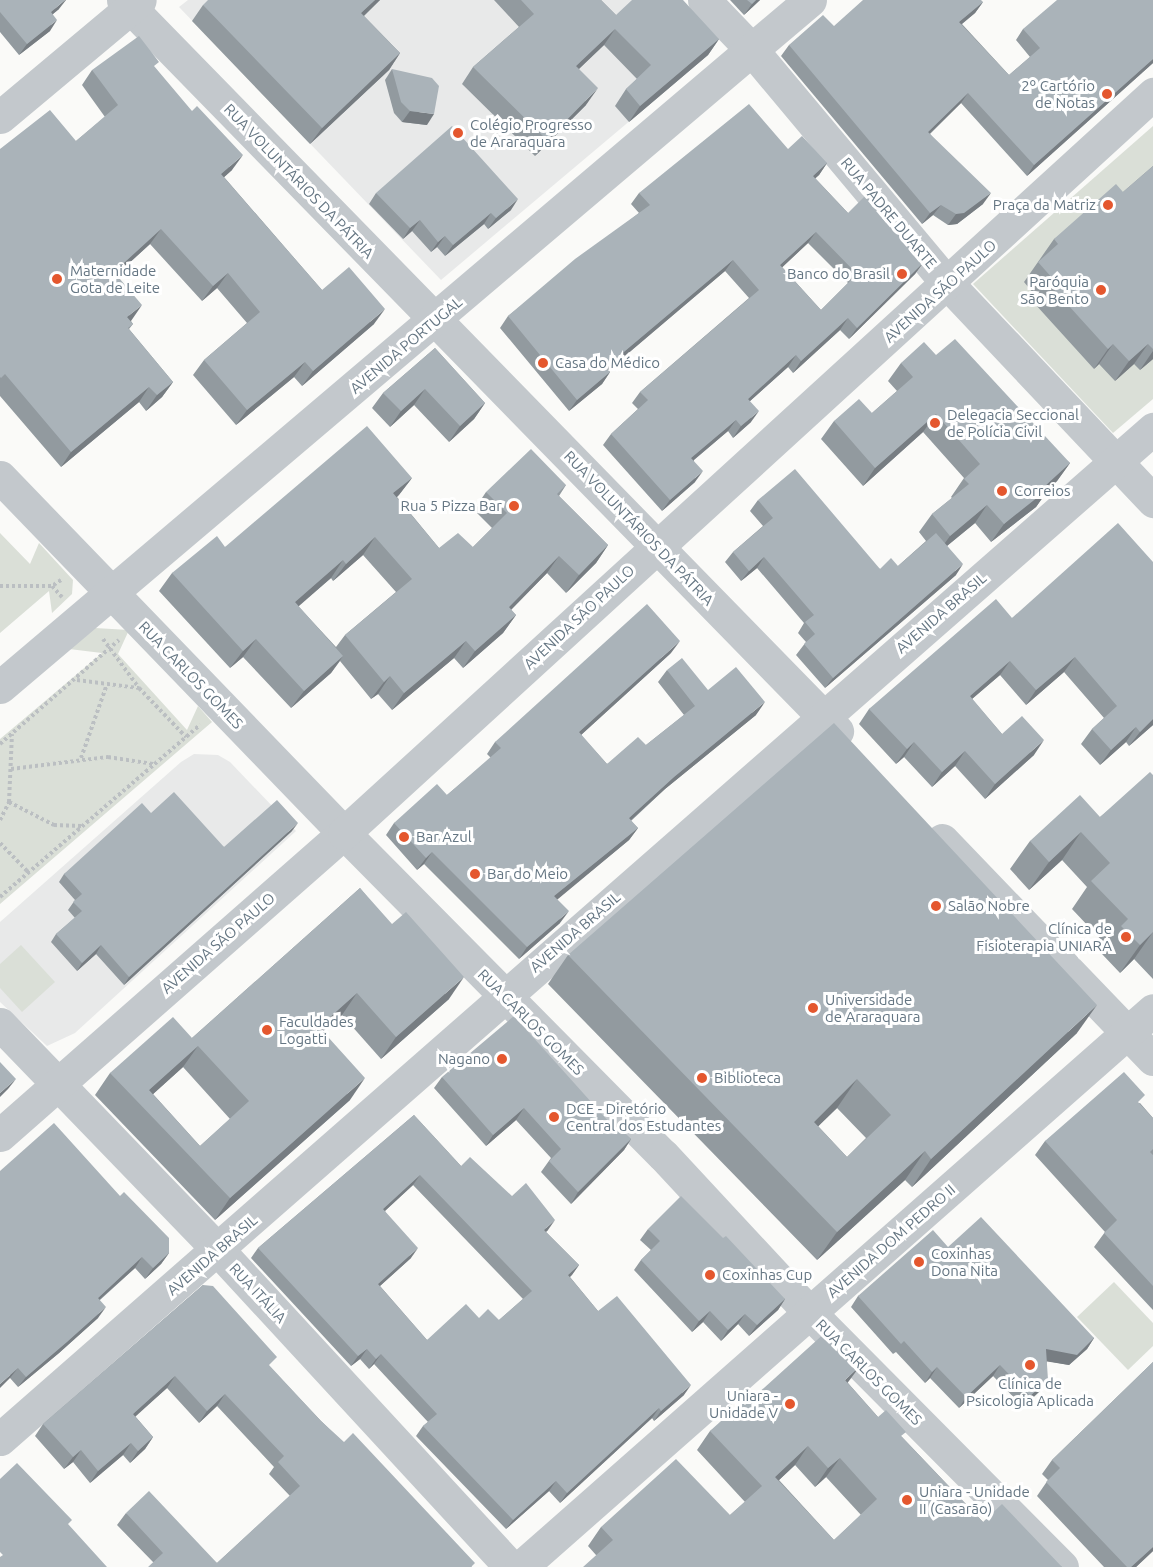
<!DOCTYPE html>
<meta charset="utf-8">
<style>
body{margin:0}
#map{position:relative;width:1153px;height:1567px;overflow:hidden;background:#fafaf8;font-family:Ubuntu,sans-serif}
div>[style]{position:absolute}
.built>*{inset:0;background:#e8e9e9}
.green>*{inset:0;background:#dadfd7}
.path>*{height:4px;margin-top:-2px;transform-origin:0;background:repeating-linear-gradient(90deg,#bbbfc2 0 3px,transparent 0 6px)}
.minor>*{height:33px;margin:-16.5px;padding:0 16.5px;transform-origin:16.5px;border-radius:16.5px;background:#c3c8cc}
.wall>*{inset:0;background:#929a9f}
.shaded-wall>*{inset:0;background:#777d82}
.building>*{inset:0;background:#aab3b9}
.dots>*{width:16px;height:16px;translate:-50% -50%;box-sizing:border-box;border:3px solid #fff;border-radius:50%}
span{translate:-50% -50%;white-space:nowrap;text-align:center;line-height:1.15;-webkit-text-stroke:6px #fff;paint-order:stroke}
.poi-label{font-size:15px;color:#657683}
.right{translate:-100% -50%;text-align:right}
.left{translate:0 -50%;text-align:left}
.street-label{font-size:15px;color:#657683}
</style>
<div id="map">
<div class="built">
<div style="clip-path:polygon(188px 0,657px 0,708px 55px,441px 280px,179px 7px)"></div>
<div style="clip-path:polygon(194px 754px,218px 755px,230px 762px,296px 831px,75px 1033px,47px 1046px,0 1002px,0 922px,181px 762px)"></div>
</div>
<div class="green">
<div style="clip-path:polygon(1153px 126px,1153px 399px,1113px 433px,973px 284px)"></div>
<div style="clip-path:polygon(0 533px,30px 564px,39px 543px,73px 580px,72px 594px,52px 613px,49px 591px,0 633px)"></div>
<div style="clip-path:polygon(95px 628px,129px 630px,118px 654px,187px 730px,198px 706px,212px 722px,0 904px,0 739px,102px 653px,69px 649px)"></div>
<div style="clip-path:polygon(21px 945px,55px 982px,22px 1012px,0 988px,0 964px)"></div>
<div style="clip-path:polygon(1114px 1282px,1153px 1323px,1153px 1346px,1128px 1370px,1077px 1317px)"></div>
</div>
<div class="path">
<div style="left:61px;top:580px;width:11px;rotate:146deg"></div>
<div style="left:52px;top:586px;width:15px;rotate:48deg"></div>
<div style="left:0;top:586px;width:52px"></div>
<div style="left:103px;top:639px;width:61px;rotate:53.7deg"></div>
<div style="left:77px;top:680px;width:63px;rotate:7.4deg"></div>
<div style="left:139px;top:688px;width:68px;rotate:46.2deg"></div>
<div style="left:0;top:744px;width:158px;rotate:-41.2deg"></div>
<div style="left:81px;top:758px;width:78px;rotate:-70.6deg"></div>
<div style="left:11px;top:769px;width:98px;rotate:-7.1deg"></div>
<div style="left:108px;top:757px;width:47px;rotate:8.7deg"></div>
<div style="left:9px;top:802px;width:51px;rotate:27.1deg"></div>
<div style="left:54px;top:825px;width:27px;rotate:2deg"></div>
<div style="left:0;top:820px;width:20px;rotate:-63deg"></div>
<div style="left:9px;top:802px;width:68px;rotate:-87.5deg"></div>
<div style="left:0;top:843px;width:42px;rotate:46deg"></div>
<div style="left:0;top:897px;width:264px;rotate:-40.7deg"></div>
</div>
<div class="minor">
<div style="left:123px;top:0;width:1022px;rotate:45.67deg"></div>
<div style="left:704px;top:0;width:69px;rotate:46.2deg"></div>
<div style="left:752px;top:50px;width:305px;rotate:50.1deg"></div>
<div style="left:948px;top:284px;width:299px;rotate:46.6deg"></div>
<div style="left:0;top:117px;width:182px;rotate:-39.9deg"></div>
<div style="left:0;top:477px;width:495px;rotate:46deg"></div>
<div style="left:344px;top:833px;width:453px;rotate:45.3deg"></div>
<div style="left:663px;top:1155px;width:214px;rotate:47.1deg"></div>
<div style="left:809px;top:1312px;width:359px;rotate:45.2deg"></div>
<div style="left:0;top:687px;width:1062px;rotate:-40.3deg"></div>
<div style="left:942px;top:840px;width:304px;rotate:46.1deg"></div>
<div style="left:0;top:1024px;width:314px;rotate:46deg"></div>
<div style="left:218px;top:1250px;width:432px;rotate:47.3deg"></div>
<div style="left:0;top:1135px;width:458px;rotate:-41.3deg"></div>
<div style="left:344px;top:833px;width:1096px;rotate:-42.41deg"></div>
<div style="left:0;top:1439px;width:1533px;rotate:-41.22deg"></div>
<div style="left:521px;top:1567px;width:842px;rotate:-41.39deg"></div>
</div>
<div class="wall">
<div style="clip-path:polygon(0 0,59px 9px,53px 14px,50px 31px,19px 55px,0 32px)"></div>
<div style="clip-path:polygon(380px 0,364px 16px,400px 53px,389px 70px,310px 144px,192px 21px,203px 5px)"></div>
<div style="clip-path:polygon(494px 0,601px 0,616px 15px,719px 39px,708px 55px,629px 122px,615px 106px,626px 89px,637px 79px,604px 45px,579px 69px,586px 105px,535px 156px,462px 84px,473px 67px,519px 27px)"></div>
<div style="clip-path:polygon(730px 0,760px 0,744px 15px)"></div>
<div style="clip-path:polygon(1153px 0,1153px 63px,1027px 176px,961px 103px,930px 134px,983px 204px,957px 224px,948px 225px,933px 215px,922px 224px,781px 56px,789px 45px,983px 2px,975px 13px,962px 24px,1009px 75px,1030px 57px,1016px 40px,1023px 29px)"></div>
<div style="clip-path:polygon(155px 68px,232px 170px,224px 177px,322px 290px,374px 324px,302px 386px,294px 377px,236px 425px,193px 375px,204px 360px,247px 323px,217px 288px,202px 301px,150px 244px,116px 275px,131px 321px,133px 324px,129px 329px,173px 382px,162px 397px,146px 411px,139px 402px,61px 467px,0 396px,0 149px,76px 141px,105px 117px,82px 85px,92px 70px)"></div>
<div style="clip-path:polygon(392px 69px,427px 125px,402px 122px,394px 113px,385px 80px)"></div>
<div style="clip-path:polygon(evenodd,788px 149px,827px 163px,819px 175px,815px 178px,848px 213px,923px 263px,915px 274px,849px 339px,840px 330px,793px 373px,788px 367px,750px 401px,751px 422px,733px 438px,728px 431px,694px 460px,695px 482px,662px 511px,603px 445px,611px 434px,638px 409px,632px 403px,640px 392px,749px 298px,725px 271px,608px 370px,610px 372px,602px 384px,569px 411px,500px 328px,508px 316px,639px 213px,631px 204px,639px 193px,788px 149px,808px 243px,848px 283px,821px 310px,782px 267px,808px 243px)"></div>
<div style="clip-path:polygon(1153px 166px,1153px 359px,1140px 370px,1134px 364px,1115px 381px,1099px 364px,1094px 369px,1035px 304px,1038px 299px,1024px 282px,1054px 239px,1123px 192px)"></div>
<div style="clip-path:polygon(376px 193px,511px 210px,488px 229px,484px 224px,445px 256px,437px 247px,431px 252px,412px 231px,403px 239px,369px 204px)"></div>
<div style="clip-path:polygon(435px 348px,485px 403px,474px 419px,449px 442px,414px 405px,390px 427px,372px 408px,383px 393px)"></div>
<div style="clip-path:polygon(936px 355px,1070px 463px,1057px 481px,1048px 490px,1036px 507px,991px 542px,975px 523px,947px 546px,956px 575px,825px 688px,796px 655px,806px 642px,798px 633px,804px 623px,757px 568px,741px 581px,725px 562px,733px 552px,763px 526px,750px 511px,758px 500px,880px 569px,898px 566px,926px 541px,919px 532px,932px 514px,952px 498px,951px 497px,964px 478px,923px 432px,863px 486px,821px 439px,834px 421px,872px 413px,897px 391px,888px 381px,901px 363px)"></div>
<div style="clip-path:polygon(evenodd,412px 478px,397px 497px,439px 548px,473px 547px,492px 528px,474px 510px,486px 492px,566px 485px,559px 496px,608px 545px,596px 563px,566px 593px,547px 573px,511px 610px,516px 615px,503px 633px,463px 668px,454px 658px,392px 710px,378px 694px,371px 699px,340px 661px,331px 673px,291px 708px,243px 657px,230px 668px,159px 591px,172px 573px,225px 547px,412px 478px,363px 555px,396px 592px,345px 635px,336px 647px,298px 606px,331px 578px,333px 581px,363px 555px)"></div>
<div style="clip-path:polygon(1153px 562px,1153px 725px,1129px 746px,1126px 742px,1100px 765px,1081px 744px,1092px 729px,1104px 718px,1064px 672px,1026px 705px,1000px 675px,972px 699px,1002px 734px,1034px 755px,985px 799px,955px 766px,932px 787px,904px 757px,896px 764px,859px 724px,869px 709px,1012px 618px)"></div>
<div style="clip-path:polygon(671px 653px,581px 735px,607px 764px,646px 745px,684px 715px,658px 682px,667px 670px,756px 715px,665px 789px,631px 821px,638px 828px,629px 840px,557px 899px,560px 923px,519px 959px,424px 864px,417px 870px,386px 835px,394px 823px,447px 795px,491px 758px,487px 754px,495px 742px)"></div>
<div style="clip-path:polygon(1153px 775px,1153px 979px,1134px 959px,1120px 973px,1102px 954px,1107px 946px,1072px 909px,1087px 887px,1062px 860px,1029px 890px,1010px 869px,1030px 841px,1100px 817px)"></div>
<div style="clip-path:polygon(151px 813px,224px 847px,292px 831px,124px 985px,96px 954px,77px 971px,51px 942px,56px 934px,75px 918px,68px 910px,75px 900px,59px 882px,64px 874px)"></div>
<div style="clip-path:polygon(evenodd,360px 888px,449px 999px,381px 1059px,342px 1015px,323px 1032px,350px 1100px,215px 1220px,95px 1095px,110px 1073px,192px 1038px,360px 888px,183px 1067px,230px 1119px,200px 1146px,153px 1094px,183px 1067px)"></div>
<div style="clip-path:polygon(evenodd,568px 955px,1077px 1033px,912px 1187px,905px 1180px,817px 1260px,548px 984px,568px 955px,837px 1108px,866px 1138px,847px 1157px,818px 1126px,837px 1108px)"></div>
<div style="clip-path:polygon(442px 1077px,610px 1123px,631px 1139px,624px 1150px,571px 1204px,541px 1172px,551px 1158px,516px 1120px,486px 1146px,434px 1088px)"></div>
<div style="clip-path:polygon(1140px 1103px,1153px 1118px,1153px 1310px,1094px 1247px,1105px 1232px,1035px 1155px,1045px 1141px)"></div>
<div style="clip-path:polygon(evenodd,414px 1115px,461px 1166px,548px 1230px,546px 1232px,579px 1265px,570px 1277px,598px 1311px,684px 1395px,654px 1421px,652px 1418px,560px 1503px,549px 1491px,506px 1529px,416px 1436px,423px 1426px,428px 1422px,374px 1364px,369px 1369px,360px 1359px,351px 1366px,251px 1258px,258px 1248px,414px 1115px,413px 1185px,523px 1299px,499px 1320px,479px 1318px,427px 1340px,380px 1286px,411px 1258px,385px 1211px,413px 1185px)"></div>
<div style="clip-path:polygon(0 1171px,169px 1253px,161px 1264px,145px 1279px,135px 1268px,100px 1300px,98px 1318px,59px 1353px,18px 1387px,10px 1378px)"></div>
<div style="clip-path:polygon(648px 1229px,785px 1299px,778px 1310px,749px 1336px,738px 1324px,721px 1341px,703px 1322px,692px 1332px,634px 1270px,641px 1260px,651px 1250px,640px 1240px)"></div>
<div style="clip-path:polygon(948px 1247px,1094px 1338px,1087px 1349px,1069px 1365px,1047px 1361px,1041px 1390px,1023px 1407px,993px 1376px,959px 1408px,930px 1378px,925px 1383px,896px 1352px,893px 1354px,851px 1307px,858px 1296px)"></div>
<div style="clip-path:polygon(203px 1285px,270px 1367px,321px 1421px,472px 1567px,153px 1562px,117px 1525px,126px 1513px,217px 1563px,290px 1496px,269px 1474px,274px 1467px,217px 1406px,199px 1423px,167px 1388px,135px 1416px,153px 1437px,145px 1449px,130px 1463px,123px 1455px,90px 1483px,73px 1462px,64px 1469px,35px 1436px,43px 1424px)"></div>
<div style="clip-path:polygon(1153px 1362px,1153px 1551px,1136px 1567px,1104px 1567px,1037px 1496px,1048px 1480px,1042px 1474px,1052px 1460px)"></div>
<div style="clip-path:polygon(evenodd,848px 1383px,878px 1417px,902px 1437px,983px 1522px,1062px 1567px,596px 1555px,588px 1546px,601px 1527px,730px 1515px,745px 1502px,697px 1450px,710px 1431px,745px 1405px,848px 1383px,795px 1465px,815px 1487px,826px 1477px,861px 1515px,834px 1540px,779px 1480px,795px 1465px)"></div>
</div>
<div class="shaded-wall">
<div style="clip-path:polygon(65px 0,66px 0,59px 9px,43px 22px,51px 12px)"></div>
<div style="clip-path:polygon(375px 0,380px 0,350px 29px,361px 13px)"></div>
<div style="clip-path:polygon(756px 0,760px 0,744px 15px,752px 4px)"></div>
<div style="clip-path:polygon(983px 2px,975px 13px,952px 32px,959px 22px)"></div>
<div style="clip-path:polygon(57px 20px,50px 31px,19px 55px,27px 44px)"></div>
<div style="clip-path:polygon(615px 29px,604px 45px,565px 82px,576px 66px)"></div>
<div style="clip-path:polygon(719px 39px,708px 55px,629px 122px,640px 106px)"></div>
<div style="clip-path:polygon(400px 53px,389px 70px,310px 144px,322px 128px)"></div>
<div style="clip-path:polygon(1153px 59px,1153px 63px,1027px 176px,1034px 165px)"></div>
<div style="clip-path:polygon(598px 88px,586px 105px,535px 156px,547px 140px)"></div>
<div style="clip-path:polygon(968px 93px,961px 103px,920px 143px,928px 132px)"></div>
<div style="clip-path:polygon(410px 111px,434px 114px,427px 125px,402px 122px)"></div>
<div style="clip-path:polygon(243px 155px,232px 170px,211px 189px,221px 174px)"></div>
<div style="clip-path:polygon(827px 163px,819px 175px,805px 188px,813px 176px)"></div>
<div style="clip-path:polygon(991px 193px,983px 204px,957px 224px,948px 225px,956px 214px)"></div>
<div style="clip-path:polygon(518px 199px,511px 210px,488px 229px,496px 218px)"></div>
<div style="clip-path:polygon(941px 205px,933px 215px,922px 224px,930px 213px)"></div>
<div style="clip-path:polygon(491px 213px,484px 224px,445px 256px,453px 245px)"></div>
<div style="clip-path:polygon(420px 220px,412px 231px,403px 239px,410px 228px)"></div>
<div style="clip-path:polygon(161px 229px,150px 244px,103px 287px,114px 272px)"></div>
<div style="clip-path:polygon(816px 232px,808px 243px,772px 277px,780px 265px)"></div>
<div style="clip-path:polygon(445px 236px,437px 247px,431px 252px,438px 242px)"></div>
<div style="clip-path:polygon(733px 260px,725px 271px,598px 379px,606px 367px)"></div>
<div style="clip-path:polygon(923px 263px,915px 274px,849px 339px,857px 328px)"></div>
<div style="clip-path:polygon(228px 273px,217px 288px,202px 301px,213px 286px)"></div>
<div style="clip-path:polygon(142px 305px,131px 321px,117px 332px,127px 317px)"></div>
<div style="clip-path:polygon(385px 309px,374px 324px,302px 386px,313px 371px)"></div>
<div style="clip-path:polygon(848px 318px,840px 330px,793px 373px,801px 361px)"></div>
<div style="clip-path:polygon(1113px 344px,1099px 364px,1094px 369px,1108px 349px)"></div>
<div style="clip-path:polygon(1148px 344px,1134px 364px,1115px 381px,1129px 361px)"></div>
<div style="clip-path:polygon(1153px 351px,1153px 359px,1140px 370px)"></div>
<div style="clip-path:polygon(796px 355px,788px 367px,740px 410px,748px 399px)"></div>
<div style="clip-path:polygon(305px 362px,294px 377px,236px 425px,247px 410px)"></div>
<div style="clip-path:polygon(610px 372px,602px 384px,569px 411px,577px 400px)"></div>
<div style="clip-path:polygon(173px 382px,162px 397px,146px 411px,157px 395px)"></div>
<div style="clip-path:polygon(149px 387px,139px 402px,61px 467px,71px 452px)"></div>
<div style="clip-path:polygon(425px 389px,414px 405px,390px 427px,401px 411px)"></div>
<div style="clip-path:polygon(485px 403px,474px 419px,449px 442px,460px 426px)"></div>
<div style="clip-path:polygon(759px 411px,751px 422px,733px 438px,741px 426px)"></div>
<div style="clip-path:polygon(936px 414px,923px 432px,863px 486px,875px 468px)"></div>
<div style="clip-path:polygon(736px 420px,728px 431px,683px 469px,691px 458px)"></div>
<div style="clip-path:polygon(1070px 463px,1057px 481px,1048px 490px,1036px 507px,991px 542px,1004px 524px)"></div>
<div style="clip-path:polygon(703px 471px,695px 482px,662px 511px,670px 500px)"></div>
<div style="clip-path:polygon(412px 478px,399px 495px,381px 511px,393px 493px)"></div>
<div style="clip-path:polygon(987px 505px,975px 523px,937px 554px,950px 536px)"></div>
<div style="clip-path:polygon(375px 537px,363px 555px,333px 581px,346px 564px)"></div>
<div style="clip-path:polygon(608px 545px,596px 563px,566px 593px,579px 575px)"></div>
<div style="clip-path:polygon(559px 556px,547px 573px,496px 625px,509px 607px)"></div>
<div style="clip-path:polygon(764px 557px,757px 568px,741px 581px,749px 571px)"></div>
<div style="clip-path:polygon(343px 560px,331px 578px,283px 620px,295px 602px)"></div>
<div style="clip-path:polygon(963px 564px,956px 575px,825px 688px,833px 678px)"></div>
<div style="clip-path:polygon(516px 615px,503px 633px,463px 668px,475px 651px)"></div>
<div style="clip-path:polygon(256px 639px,243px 657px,230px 668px,243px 651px)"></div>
<div style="clip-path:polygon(466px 641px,454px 658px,392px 710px,404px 693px)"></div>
<div style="clip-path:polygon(680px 641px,671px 653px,570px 745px,579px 732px)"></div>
<div style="clip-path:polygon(343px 656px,331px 673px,291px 708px,304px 691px)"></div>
<div style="clip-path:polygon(1075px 657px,1064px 672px,1026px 705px,1036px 690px)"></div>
<div style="clip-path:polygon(1010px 661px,1000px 675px,959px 710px,970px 696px)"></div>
<div style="clip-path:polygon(390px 676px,378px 694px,371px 699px,384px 682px)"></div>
<div style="clip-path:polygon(765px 702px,756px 715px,665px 789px,620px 830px,629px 818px,674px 777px)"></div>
<div style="clip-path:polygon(1153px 719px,1153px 725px,1129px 746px,1140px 732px)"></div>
<div style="clip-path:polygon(1136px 727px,1126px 742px,1100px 765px,1111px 750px)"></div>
<div style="clip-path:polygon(1044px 740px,1034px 755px,985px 799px,995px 784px)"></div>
<div style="clip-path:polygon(914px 742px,904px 757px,896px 764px,907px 749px)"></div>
<div style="clip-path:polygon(965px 751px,955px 766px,932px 787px,942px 772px)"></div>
<div style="clip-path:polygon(298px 823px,292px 831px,124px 985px,129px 977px)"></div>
<div style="clip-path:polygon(638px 828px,629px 840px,546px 909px,554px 896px)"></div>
<div style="clip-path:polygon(1081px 832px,1062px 860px,1029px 890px,1049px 862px)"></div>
<div style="clip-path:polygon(432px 852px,424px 864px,417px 870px,426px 858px)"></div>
<div style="clip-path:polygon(569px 911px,560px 923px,519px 959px,527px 947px)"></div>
<div style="clip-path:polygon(1153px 932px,1134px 959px,1120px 973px,1140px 945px)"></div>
<div style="clip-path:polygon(101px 945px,96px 954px,77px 971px,82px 963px)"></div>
<div style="clip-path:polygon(464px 977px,449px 999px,381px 1059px,396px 1037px)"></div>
<div style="clip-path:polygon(357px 993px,342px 1015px,304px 1049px,319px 1027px)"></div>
<div style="clip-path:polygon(1097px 1005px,1077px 1033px,912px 1187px,931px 1159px)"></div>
<div style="clip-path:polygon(198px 1046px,183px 1067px,141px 1105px,149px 1090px)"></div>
<div style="clip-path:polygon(365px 1078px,350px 1100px,215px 1220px,230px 1198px)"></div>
<div style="clip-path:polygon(16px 1079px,8px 1089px,0 1097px,0 1093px)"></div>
<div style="clip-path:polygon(857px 1079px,837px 1108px,794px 1150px,814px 1122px)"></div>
<div style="clip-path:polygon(524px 1108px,516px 1120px,486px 1146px,493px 1135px)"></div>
<div style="clip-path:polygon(631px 1139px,624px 1150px,571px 1204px,578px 1192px)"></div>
<div style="clip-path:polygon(925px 1151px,905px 1180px,817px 1260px,837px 1232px)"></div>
<div style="clip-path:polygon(420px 1175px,413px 1185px,376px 1219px,383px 1209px)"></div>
<div style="clip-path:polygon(555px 1220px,548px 1230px,537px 1240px,544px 1230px)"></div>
<div style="clip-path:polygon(418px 1248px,411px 1258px,371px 1294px,378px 1284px)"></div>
<div style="clip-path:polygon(169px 1253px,161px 1264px,145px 1279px,153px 1268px)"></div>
<div style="clip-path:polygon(142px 1257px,135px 1268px,90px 1308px,98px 1298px)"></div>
<div style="clip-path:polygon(579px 1265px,572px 1275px,561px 1285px,568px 1275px)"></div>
<div style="clip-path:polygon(785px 1299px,778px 1310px,749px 1336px,757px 1325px)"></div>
<div style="clip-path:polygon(106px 1307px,98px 1318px,59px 1353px,18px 1387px,26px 1377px)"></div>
<div style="clip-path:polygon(710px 1311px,703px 1322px,692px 1332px,699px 1321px)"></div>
<div style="clip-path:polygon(745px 1314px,738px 1324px,721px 1341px,728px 1330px)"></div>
<div style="clip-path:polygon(1094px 1338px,1087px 1349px,1069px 1365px,1038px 1360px,1046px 1349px)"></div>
<div style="clip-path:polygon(367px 1349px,360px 1359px,351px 1366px,358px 1356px)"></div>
<div style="clip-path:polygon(381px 1354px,374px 1364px,369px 1369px,376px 1359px)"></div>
<div style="clip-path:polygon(1000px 1365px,993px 1376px,959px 1408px,966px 1397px)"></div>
<div style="clip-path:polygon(860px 1366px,846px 1385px,845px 1380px)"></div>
<div style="clip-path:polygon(937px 1367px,930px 1378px,925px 1383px,932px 1372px)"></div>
<div style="clip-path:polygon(18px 1368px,10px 1378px,0 1388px,0 1384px)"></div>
<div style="clip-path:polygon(175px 1376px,167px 1388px,125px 1426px,133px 1414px)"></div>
<div style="clip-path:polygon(1048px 1380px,1041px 1390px,1023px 1407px,1030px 1396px)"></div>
<div style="clip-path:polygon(691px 1385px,684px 1395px,654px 1421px,661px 1411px)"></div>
<div style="clip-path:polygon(225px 1394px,217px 1406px,199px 1423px,207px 1411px)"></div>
<div style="clip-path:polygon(659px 1408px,652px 1418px,560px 1503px,567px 1493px)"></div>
<div style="clip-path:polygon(153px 1437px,145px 1449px,130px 1463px,138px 1451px)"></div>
<div style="clip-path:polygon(131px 1443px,123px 1455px,90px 1483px,98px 1471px)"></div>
<div style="clip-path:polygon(808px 1446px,795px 1465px,762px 1496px,775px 1477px)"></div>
<div style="clip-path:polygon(81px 1450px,73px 1462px,64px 1469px,73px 1457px)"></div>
<div style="clip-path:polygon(840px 1458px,826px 1477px,815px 1487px,828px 1468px)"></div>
<div style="clip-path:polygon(556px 1481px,549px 1491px,506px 1529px,513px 1520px)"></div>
<div style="clip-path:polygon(1153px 1547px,1153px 1551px,1136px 1567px,1131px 1567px)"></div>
</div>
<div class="building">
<div style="clip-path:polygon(0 0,65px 0,51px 12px,57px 20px,27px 44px,0 12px)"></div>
<div style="clip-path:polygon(208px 0,375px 0,361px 13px,400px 53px,322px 128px,203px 5px)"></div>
<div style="clip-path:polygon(521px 0,601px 0,616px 15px,632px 0,683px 0,719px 39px,640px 106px,626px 89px,651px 65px,615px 29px,576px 66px,598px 88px,547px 140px,473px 67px,534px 14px)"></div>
<div style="clip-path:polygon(747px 0,756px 0,752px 4px)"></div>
<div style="clip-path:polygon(863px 0,981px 0,983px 2px,959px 22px,1009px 75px,1040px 48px,1023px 29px,1057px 0,1153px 0,1153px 59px,1034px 165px,968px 93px,928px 132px,991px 193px,964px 213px,956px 214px,941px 205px,930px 213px,789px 45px,823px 15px,834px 26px)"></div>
<div style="clip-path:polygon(139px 36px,159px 62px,154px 66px,192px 111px,197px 106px,243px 155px,221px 174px,322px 290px,349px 267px,385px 309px,313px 371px,305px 362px,247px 410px,204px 360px,260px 312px,228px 273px,213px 286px,161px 229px,114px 272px,142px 305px,127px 317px,133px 324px,128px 328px,173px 382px,157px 395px,149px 387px,71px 452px,5px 374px,1px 378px,0 377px,0 149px,50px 110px,76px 141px,118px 105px,92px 70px)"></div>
<div style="clip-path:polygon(392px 69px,432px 78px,439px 86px,434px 114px,410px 111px,401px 102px)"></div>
<div style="clip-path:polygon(evenodd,749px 104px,788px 149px,802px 136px,827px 163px,813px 176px,848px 213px,866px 195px,923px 263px,857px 328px,848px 318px,801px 361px,796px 355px,748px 399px,759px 411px,741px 426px,736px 420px,691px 458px,703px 471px,670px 500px,611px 434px,648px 400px,640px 392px,759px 290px,733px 260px,606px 367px,610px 372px,577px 400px,508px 316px,575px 259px,650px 205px,639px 193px,749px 104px,816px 232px,857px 274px,821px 310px,780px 265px,816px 232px)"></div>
<div style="clip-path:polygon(452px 126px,518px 199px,496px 218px,491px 213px,453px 245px,445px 236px,438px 242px,420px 220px,410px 228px,376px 193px)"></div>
<div style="clip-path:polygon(1153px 166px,1153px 349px,1148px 344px,1129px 361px,1113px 344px,1108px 349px,1049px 284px,1053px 279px,1038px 262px,1058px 244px,1054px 239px,1116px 184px,1123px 192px)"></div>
<div style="clip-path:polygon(955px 339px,1070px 463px,1046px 485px,1048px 489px,1004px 524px,987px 505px,950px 536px,932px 514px,969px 484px,964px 479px,980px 464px,936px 414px,875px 468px,834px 421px,859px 399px,872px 413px,913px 377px,901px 363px,924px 342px,936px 355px)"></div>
<div style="clip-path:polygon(435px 348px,485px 403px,460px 426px,425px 389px,401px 411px,383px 393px)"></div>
<div style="clip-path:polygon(367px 426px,412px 478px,393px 493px,439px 548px,458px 533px,473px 547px,507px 513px,486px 492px,531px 449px,566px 485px,557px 494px,608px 545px,579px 575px,559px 556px,509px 607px,516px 615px,475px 651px,466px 641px,404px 693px,390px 676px,384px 682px,345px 635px,412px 579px,375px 537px,346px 564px,343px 560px,295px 602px,343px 656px,304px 691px,256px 639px,243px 651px,172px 573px,217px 536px,225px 547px)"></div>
<div style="clip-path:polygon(795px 469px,880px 569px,891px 558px,898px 566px,936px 533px,963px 564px,833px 678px,804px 644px,815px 634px,805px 622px,814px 615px,764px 557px,749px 571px,733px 552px,773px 518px,758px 500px)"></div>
<div style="clip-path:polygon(1118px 523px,1153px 562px,1153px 719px,1140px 732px,1136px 727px,1111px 750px,1092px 729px,1117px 706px,1075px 657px,1036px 690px,1010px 661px,970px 696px,1002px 734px,1022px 716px,1044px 740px,995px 784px,965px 751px,942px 772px,914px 742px,907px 749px,869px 709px,996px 599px,1012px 618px)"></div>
<div style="clip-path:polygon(647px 604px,680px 641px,579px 732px,607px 764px,638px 737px,646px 745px,695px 706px,667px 670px,682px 658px,708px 690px,736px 667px,765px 702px,674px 777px,629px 818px,638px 828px,554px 896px,569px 911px,527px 947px,432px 852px,426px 858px,394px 823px,437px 784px,447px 795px,501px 748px,495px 742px)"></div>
<div style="clip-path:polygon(evenodd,834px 723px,1097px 1005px,931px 1159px,925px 1151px,837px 1232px,568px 955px,834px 723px,857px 1079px,891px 1115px,847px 1157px,814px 1122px,857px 1079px)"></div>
<div style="clip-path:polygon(1150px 772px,1153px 775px,1153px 932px,1140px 945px,1121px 926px,1128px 919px,1091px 881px,1110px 863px,1081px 832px,1049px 862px,1030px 841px,1080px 795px,1100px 817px)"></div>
<div style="clip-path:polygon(174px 792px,224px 847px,277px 800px,298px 823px,129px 977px,101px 945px,82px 963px,56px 934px,82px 911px,73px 902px,82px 894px,64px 874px,142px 803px,151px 813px)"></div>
<div style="clip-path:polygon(evenodd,360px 888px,392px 924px,406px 912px,464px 977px,396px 1037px,357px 993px,319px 1027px,365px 1078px,230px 1198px,110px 1073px,173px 1017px,192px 1038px,360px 888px,198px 1046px,249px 1101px,200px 1146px,149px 1090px,198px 1046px)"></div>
<div style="clip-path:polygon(514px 1016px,610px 1123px,612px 1120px,631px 1139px,578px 1192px,549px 1161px,561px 1149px,524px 1108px,493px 1135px,442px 1077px)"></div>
<div style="clip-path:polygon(0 1062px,16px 1079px,0 1093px)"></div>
<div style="clip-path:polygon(1124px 1072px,1145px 1095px,1138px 1102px,1153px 1118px,1153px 1149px,1150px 1152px,1153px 1155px,1153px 1286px,1104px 1233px,1117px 1220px,1045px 1141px)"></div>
<div style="clip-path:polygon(evenodd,414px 1115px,461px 1166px,470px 1157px,512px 1196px,526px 1183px,555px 1220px,544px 1230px,579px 1265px,568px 1275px,598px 1311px,617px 1296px,691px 1385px,661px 1411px,659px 1408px,567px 1493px,556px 1481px,513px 1520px,423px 1426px,437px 1414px,381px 1354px,376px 1359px,367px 1349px,358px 1356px,258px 1248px,414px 1115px,420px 1175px,532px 1291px,499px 1320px,488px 1309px,479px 1318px,466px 1304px,427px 1340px,378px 1284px,418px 1248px,383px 1209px,420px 1175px)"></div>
<div style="clip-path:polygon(54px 1123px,120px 1196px,124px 1192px,169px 1238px,169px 1253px,153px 1268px,142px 1257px,98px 1298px,106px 1307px,67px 1342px,26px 1377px,18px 1368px,0 1384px,0 1171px)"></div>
<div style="clip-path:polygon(681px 1196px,723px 1238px,726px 1236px,785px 1299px,757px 1325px,745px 1314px,728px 1330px,710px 1311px,699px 1321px,641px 1260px,660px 1241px,648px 1229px)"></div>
<div style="clip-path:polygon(981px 1217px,1094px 1338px,1077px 1355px,1046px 1349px,1048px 1380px,1030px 1396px,1000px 1365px,966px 1397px,937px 1367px,932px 1372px,904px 1341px,901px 1344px,858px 1296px,933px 1230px,948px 1247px)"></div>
<div style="clip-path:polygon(203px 1285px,213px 1286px,277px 1357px,269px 1365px,321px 1421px,344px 1442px,353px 1433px,475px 1563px,471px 1567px,148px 1567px,163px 1553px,126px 1513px,149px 1491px,217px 1563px,300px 1486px,278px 1462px,284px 1456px,225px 1394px,207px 1411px,175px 1376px,133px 1414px,153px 1437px,138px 1451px,131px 1443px,98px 1471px,81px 1450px,73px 1457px,43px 1424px)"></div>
<div style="clip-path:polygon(evenodd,827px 1331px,860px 1366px,845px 1380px,878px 1417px,886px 1410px,906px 1432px,901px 1436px,983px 1522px,1002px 1504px,1062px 1567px,583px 1567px,613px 1540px,601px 1527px,676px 1459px,730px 1515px,762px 1486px,710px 1431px,742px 1402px,745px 1405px,827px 1331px,808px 1446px,828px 1468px,840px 1458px,877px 1499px,834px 1540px,775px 1477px,808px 1446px)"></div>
<div style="clip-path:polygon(1153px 1362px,1153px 1547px,1131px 1567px,1127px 1567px,1046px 1482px,1060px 1468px,1052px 1460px)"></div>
<div style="clip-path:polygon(17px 1463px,72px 1520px,68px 1524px,107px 1567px,0 1567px,0 1557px,3px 1555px,0 1552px,0 1479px)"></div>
</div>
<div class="dots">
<div style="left:1107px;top:94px;background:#e4572e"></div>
<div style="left:458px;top:133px;background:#e4572e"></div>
<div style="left:1108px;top:205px;background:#e4572e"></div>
<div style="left:902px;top:274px;background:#e4572e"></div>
<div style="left:57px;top:279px;background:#e4572e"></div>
<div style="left:1101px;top:290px;background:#e4572e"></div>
<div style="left:543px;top:363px;background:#e4572e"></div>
<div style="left:935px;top:423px;background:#e4572e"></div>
<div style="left:1002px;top:491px;background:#e4572e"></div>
<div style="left:514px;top:506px;background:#e4572e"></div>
<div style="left:404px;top:837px;background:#e4572e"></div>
<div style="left:475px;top:874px;background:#e4572e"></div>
<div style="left:936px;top:906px;background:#e4572e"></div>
<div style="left:1126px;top:937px;background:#e4572e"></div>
<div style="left:813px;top:1008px;background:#e4572e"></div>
<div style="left:267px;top:1030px;background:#e4572e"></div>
<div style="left:502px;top:1059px;background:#e4572e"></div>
<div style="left:702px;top:1078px;background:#e4572e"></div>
<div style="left:554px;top:1117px;background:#e4572e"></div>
<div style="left:919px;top:1262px;background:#e4572e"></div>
<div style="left:710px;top:1275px;background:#e4572e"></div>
<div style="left:1030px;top:1365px;background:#e4572e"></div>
<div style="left:790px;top:1404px;background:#e4572e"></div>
<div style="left:907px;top:1500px;background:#e4572e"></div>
</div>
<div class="poi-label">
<span class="right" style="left:1095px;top:94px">2º Cartório<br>de Notas</span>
<span class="left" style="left:470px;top:133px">Colégio Progresso<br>de Araraquara</span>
<span class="right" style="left:1096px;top:205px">Praça da Matriz</span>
<span class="left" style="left:70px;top:279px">Maternidade<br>Gota de Leite</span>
<span class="right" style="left:890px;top:274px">Banco do Brasil</span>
<span class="right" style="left:1089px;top:290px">Paróquia<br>São Bento</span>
<span class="left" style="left:555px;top:363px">Casa do Médico</span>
<span class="left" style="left:947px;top:423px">Delegacia Seccional<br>de Polícia Civil</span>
<span class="left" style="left:1014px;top:491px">Correios</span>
<span class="right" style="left:502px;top:506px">Rua 5 Pizza Bar</span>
<span class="left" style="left:416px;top:837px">Bar Azul</span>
<span class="left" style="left:487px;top:874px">Bar do Meio</span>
<span class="left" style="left:948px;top:906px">Salão Nobre</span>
<span class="right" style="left:1112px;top:937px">Clínica de<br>Fisioterapia UNIARA</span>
<span class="left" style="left:825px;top:1008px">Universidade<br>de Araraquara</span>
<span class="left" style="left:279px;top:1030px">Faculdades<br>Logatti</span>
<span class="right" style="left:490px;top:1059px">Nagano</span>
<span class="left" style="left:714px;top:1078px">Biblioteca</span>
<span class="left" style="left:566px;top:1117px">DCE - Diretório<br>Central dos Estudantes</span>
<span class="left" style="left:931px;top:1262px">Coxinhas<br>Dona Nita</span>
<span class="left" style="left:722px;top:1275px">Coxinhas Cup</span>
<span style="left:1030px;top:1392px">Clínica de<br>Psicologia Aplicada</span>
<span class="right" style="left:778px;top:1404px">Uniara -<br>Unidade V</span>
<span class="left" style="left:919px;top:1500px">Uniara - Unidade<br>II (Casarão)</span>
</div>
<div class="street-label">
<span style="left:299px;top:181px;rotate:46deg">RUA VOLUNTÁRIOS DA PÁTRIA</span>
<span style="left:889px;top:213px;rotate:50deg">RUA PADRE DUARTE</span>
<span style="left:940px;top:291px;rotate:-42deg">AVENIDA SÃO PAULO</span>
<span style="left:406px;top:345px;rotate:-40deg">AVENIDA PORTUGAL</span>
<span style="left:639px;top:528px;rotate:46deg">RUA VOLUNTÁRIOS DA PÁTRIA</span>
<span style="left:941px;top:613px;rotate:-41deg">AVENIDA BRASIL</span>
<span style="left:579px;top:617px;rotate:-43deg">AVENIDA SÃO PAULO</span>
<span style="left:191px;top:675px;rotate:46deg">RUA CARLOS GOMES</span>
<span style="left:575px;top:932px;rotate:-41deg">AVENIDA BRASIL</span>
<span style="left:218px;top:943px;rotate:-41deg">AVENIDA SÃO PAULO</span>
<span style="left:531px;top:1022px;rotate:45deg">RUA CARLOS GOMES</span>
<span style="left:891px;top:1241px;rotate:-41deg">AVENIDA DOM PEDRO II</span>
<span style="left:212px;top:1255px;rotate:-41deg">AVENIDA BRASIL</span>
<span style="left:258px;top:1293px;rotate:47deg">RUA ITÁLIA</span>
<span style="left:869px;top:1372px;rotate:45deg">RUA CARLOS GOMES</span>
</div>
</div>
